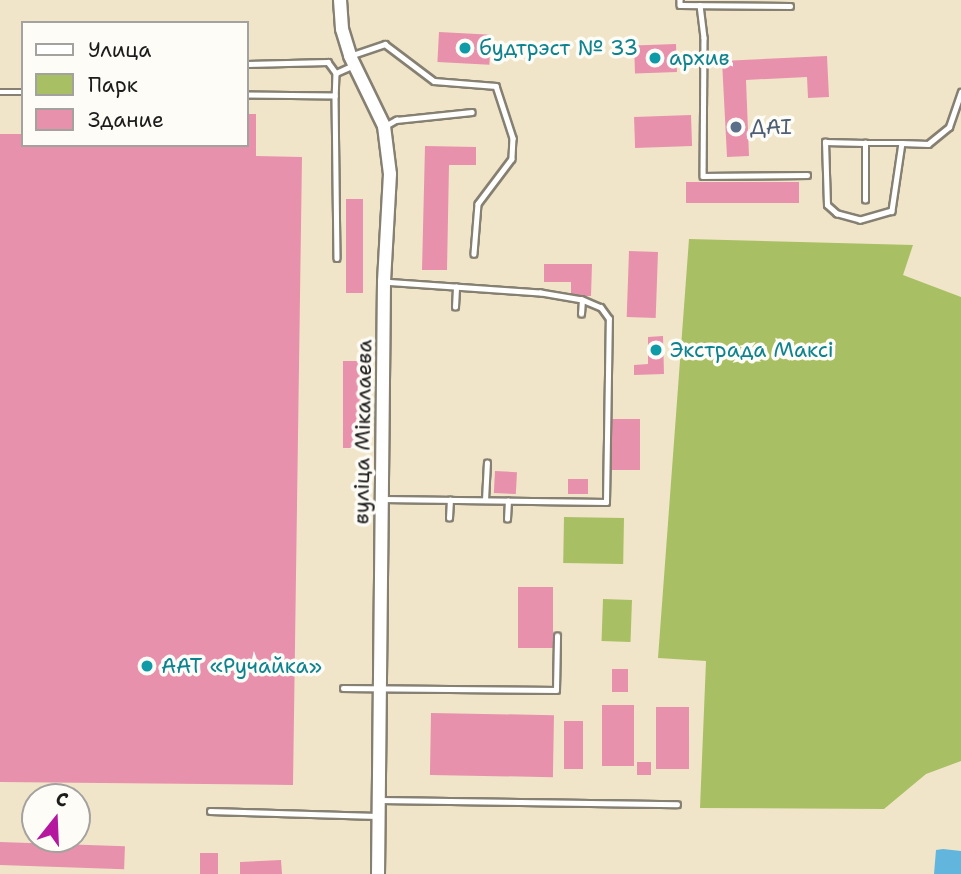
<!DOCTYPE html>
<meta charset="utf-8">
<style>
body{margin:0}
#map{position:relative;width:961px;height:874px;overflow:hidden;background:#f0e5c9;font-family:"Shantell Sans",sans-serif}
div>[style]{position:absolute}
.green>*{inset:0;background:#a9bf64;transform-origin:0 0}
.water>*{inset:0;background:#62b6de}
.building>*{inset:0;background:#e791ad;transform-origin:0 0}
.roads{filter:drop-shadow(2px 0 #868072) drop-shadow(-2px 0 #868072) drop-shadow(0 2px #868072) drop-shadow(0 -2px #868072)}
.lane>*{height:4.5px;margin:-2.25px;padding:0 2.25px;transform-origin:2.25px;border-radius:2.25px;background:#fff}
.secondary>*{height:12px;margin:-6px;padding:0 6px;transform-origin:6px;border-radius:6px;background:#fff}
.dots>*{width:19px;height:19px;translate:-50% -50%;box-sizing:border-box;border:4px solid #fdfcf7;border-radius:50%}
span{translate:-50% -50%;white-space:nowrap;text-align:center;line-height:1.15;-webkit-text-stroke:7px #fdfcf7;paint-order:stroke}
.culture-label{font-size:21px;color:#0d838f}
.left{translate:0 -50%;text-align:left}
.service-label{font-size:21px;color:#4e5e75}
.street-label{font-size:21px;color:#1c1c1c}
.legend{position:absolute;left:21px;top:21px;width:228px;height:126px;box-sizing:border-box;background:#fdfcf7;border:2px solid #a3a29f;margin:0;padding:9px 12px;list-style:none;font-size:21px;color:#1c1c1c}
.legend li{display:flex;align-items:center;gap:14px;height:35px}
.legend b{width:35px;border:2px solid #a3a29f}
.north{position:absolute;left:21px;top:783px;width:70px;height:70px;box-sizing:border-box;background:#fdfcf7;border:2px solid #a3a29f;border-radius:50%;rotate:18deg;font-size:19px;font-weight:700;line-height:28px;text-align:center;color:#1c1c1c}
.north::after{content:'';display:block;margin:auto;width:24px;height:32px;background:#b5179e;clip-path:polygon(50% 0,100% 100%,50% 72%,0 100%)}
</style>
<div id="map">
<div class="green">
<div style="clip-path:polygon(689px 239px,913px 245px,903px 275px,961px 297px,961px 761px,926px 774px,884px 809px,700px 808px,706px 661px,658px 658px)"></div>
<div style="left:564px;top:517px;width:60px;height:46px;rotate:1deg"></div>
<div style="left:603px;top:599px;width:29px;height:42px;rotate:2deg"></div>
</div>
<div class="water">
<div style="clip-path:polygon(943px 849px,961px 851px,961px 874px,934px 874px,936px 850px)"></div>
</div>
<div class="building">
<div style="left:439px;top:32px;width:52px;height:30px;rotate:3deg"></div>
<div style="left:676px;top:44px;width:28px;height:42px;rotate:88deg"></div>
<div style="clip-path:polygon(827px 56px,829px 97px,808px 98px,807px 77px,746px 80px,749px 156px,727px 157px,722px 61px)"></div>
<div style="clip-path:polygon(247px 114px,256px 114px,256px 156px,302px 157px,293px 785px,0 782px,0 134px,23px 134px,23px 145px,247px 145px)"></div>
<div style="left:691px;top:115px;width:31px;height:57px;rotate:88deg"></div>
<div style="clip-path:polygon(425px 146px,476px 147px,476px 165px,449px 165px,447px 270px,422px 270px)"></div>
<div style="left:799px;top:182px;width:21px;height:113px;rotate:90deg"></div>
<div style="left:346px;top:199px;width:17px;height:94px"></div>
<div style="left:629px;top:251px;width:29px;height:66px;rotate:2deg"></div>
<div style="clip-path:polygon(544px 264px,592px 264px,591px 296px,571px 296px,571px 282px,544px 282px)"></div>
<div style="clip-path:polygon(663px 336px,664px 374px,634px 375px,634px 365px,648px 364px,648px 337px)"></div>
<div style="left:343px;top:361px;width:18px;height:87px"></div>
<div style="left:611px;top:419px;width:29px;height:51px"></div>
<div style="left:495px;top:471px;width:22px;height:22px;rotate:3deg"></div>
<div style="left:568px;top:479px;width:20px;height:15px"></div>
<div style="left:518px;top:587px;width:35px;height:61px"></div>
<div style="left:612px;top:669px;width:16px;height:23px"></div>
<div style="left:602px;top:705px;width:32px;height:61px"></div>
<div style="left:656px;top:707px;width:33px;height:62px"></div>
<div style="left:431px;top:713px;width:123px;height:62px;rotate:1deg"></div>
<div style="left:564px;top:721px;width:19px;height:48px"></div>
<div style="left:637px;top:762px;width:14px;height:13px"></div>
<div style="left:0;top:842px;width:125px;height:23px;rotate:2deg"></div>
<div style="left:200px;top:853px;width:18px;height:21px"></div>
<div style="clip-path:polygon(281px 860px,282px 874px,240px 874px,240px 862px)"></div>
</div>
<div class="roads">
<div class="lane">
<div style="left:680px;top:0;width:5px;rotate:90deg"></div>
<div style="left:680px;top:5px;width:110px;rotate:0.5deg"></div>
<div style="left:700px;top:5px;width:33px;rotate:83deg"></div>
<div style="left:704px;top:38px;width:138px;rotate:90.4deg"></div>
<div style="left:703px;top:176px;width:104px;rotate:-0.6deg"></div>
<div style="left:350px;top:56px;width:37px;rotate:-19deg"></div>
<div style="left:385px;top:44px;width:61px;rotate:37.1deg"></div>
<div style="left:434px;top:81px;width:62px;rotate:4.6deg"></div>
<div style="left:496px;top:86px;width:55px;rotate:71.9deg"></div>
<div style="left:513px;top:138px;width:21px;rotate:93deg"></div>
<div style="left:512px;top:159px;width:56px;rotate:127.1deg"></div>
<div style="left:478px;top:204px;width:50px;rotate:94.6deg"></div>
<div style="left:247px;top:64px;width:81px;rotate:-1.4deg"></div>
<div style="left:328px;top:62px;width:14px;rotate:54deg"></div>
<div style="left:336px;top:73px;width:23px;rotate:92deg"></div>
<div style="left:335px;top:96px;width:88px;rotate:-179.3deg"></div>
<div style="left:336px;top:73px;width:20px;rotate:-24deg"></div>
<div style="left:0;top:92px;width:23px"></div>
<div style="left:335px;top:96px;width:162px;rotate:89.3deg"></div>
<div style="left:385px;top:126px;width:13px;rotate:-29deg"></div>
<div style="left:396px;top:120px;width:76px;rotate:-6deg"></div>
<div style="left:902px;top:143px;width:69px;rotate:98.4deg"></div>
<div style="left:892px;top:211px;width:33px;rotate:164deg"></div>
<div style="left:860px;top:220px;width:24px;rotate:-165deg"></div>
<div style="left:837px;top:214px;width:13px;rotate:-138deg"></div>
<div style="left:827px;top:205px;width:63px;rotate:-91.8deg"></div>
<div style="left:825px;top:142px;width:40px;rotate:1.4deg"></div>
<div style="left:865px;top:143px;width:37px"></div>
<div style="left:902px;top:143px;width:26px;rotate:2deg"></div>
<div style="left:928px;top:144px;width:27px;rotate:-39deg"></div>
<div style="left:949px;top:127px;width:37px;rotate:-71deg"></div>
<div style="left:865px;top:200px;width:57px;rotate:-90deg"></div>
<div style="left:455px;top:307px;width:20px;rotate:-87deg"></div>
<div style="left:581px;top:314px;width:13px;rotate:-86deg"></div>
<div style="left:383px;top:499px;width:223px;rotate:0.8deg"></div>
<div style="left:606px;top:502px;width:183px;rotate:-89.1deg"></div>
<div style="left:609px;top:319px;width:14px;rotate:-126deg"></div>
<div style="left:601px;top:308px;width:21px;rotate:-157deg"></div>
<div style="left:582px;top:300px;width:42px;rotate:-170.3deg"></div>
<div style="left:541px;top:293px;width:156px;rotate:-176deg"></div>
<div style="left:485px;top:500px;width:37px;rotate:-87deg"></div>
<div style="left:449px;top:518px;width:18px;rotate:-87deg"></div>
<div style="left:507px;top:519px;width:18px;rotate:-87deg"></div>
<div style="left:343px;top:688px;width:213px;rotate:0.5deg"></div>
<div style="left:556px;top:690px;width:54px;rotate:-88.9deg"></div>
<div style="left:380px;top:800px;width:297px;rotate:0.8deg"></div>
<div style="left:210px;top:811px;width:167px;rotate:1.7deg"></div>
</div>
<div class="secondary">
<div style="left:340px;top:0;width:29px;rotate:86deg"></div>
<div style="left:342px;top:29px;width:28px;rotate:73deg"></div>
<div style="left:350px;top:56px;width:78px;rotate:64.1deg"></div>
<div style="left:384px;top:126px;width:48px;rotate:82.9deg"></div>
<div style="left:390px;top:174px;width:108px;rotate:93.2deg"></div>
<div style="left:384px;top:282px;width:592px;rotate:90.58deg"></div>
</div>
</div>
<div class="dots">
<div style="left:465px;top:48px;background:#0f9aa8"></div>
<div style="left:655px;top:58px;background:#0f9aa8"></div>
<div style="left:736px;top:127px;background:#5c6f8a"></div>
<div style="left:656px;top:350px;background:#0f9aa8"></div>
<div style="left:147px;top:666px;background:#0f9aa8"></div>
</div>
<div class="culture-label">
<span class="left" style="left:479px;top:48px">будтрэст № 33</span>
<span class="left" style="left:669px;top:58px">архив</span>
<span class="left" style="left:670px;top:350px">Экстрада Максі</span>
<span class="left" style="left:161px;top:666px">ААТ «Ручайка»</span>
</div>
<div class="service-label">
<span class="left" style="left:750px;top:127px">ДАІ</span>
</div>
<div class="street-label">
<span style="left:363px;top:432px;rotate:-89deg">вуліца Мікалаева</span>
</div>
<ul class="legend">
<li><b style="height:9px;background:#fff"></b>Улица</li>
<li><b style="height:19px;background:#a9bf64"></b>Парк</li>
<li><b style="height:19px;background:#e791ad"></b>Здание</li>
</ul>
<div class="north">С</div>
</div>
